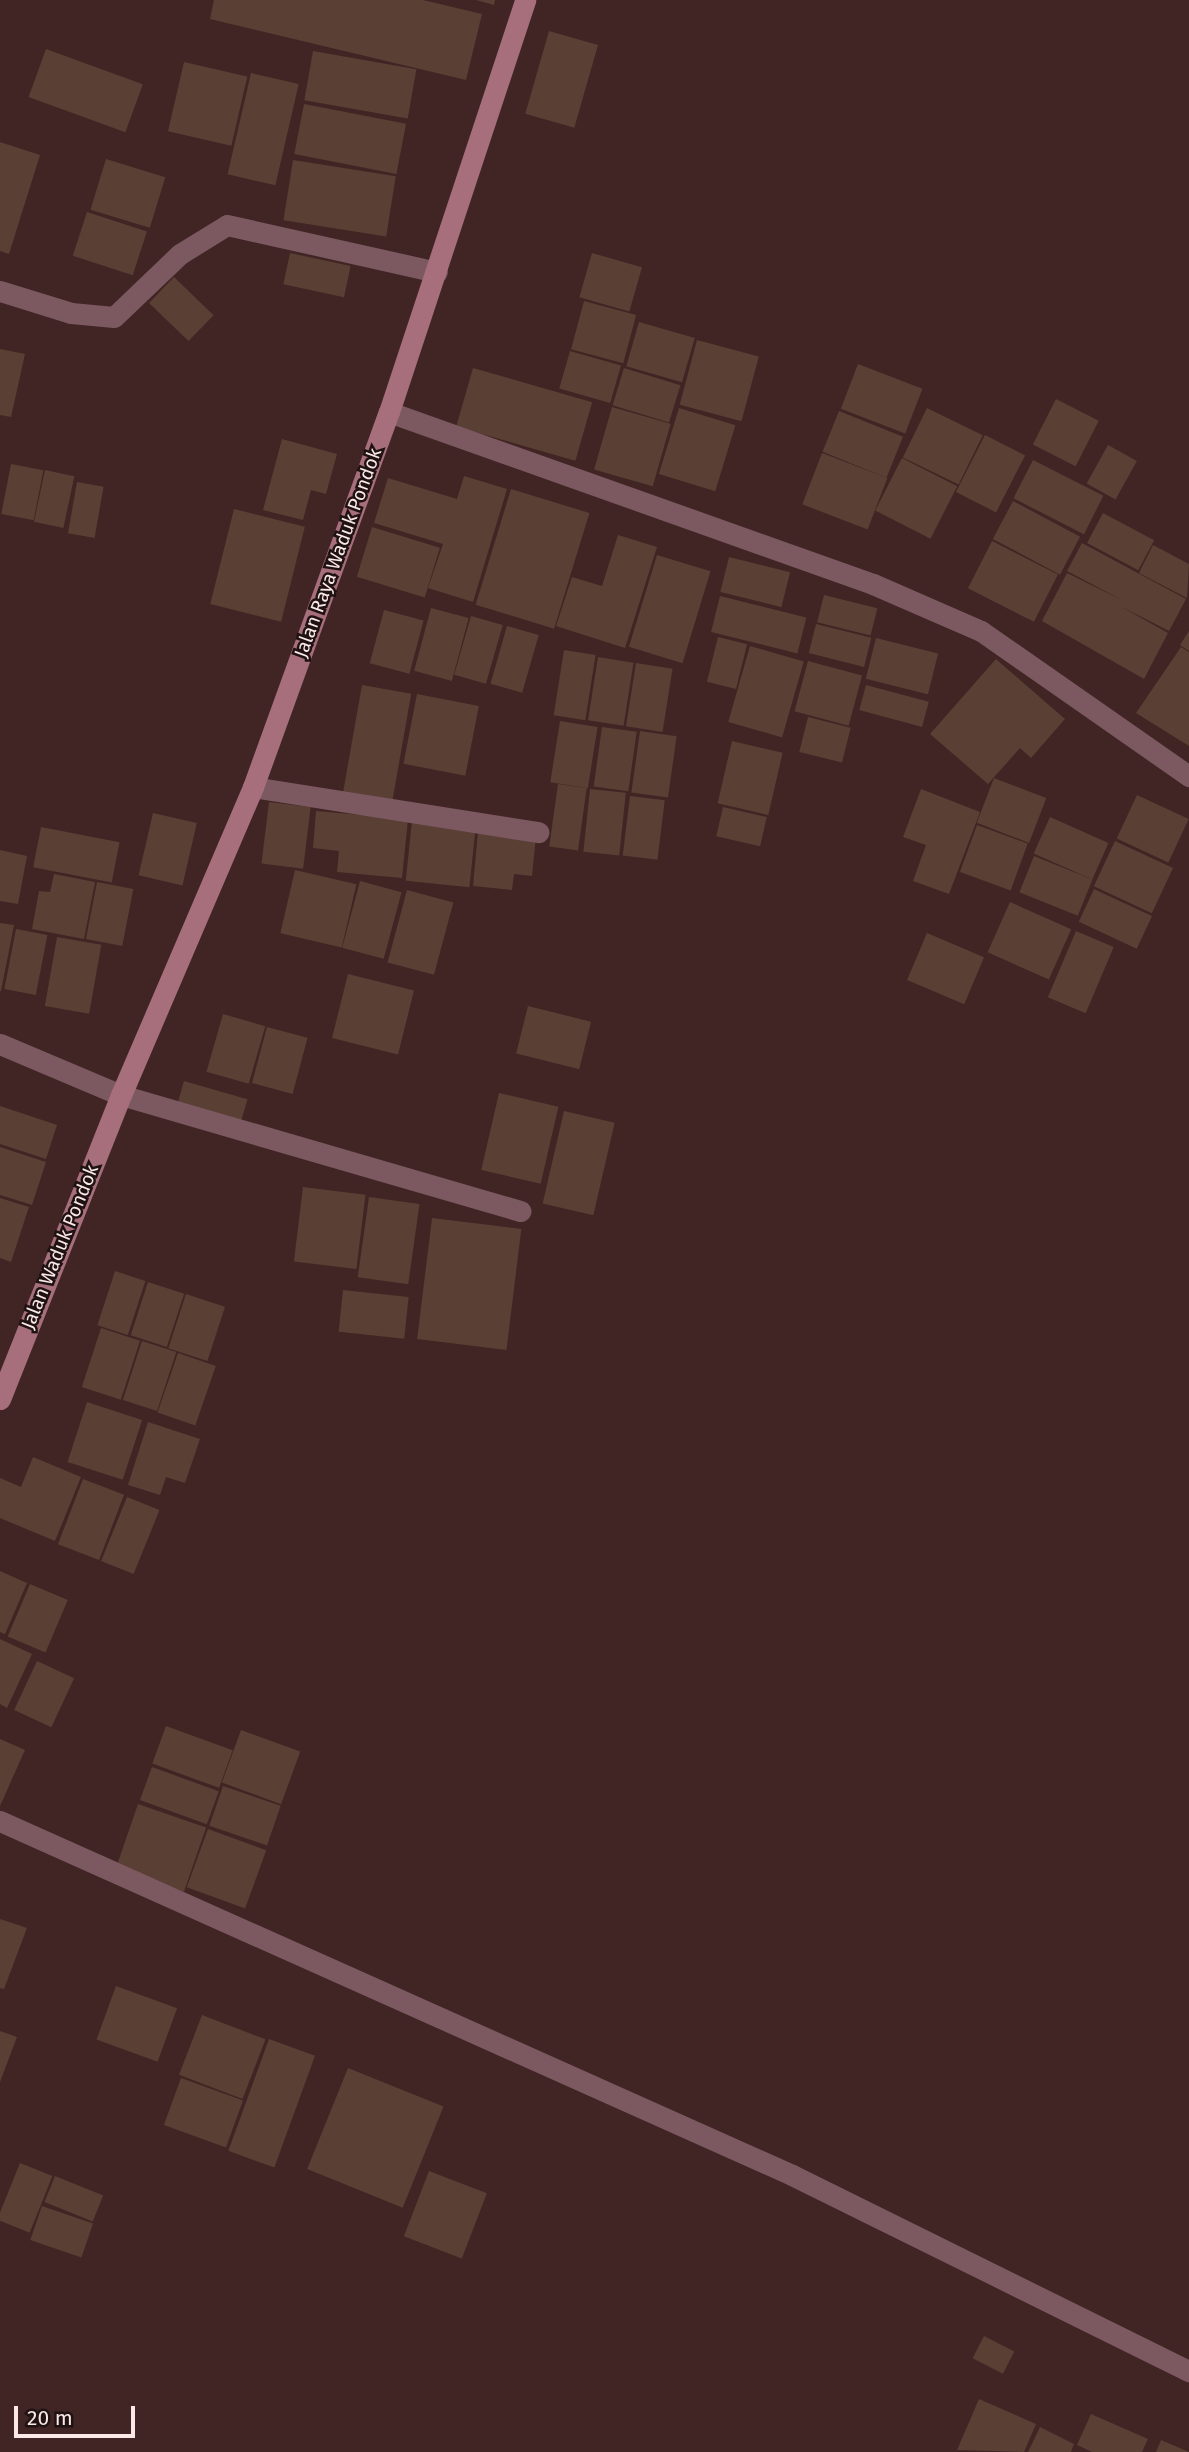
<!DOCTYPE html>
<style>
body{margin:0}
#map{position:relative;width:1189px;height:2452px;overflow:hidden;background:#402524;font-family:"Fira Sans",sans-serif}
div>[style]{position:absolute}
.building>*{inset:0;background:#593f34;transform-origin:0 0}
.street>*{height:21px;margin:-10.5px;padding:0 10.5px;transform-origin:10.5px;border-radius:10.5px;background:#7c5860}
.secondary>*{height:21px;margin:-10.5px;padding:0 10.5px;transform-origin:10.5px;border-radius:10.5px;background:#a76e7c}
span{translate:-50% -50%;white-space:nowrap;text-align:center;line-height:1.15;-webkit-text-stroke:5px #1f1212;paint-order:stroke}
.street-label{font-size:19px;color:#fbe8e7}
.scale{position:absolute;left:14px;top:2406px;width:121px;height:32px;box-sizing:border-box;border:4px solid #fbe8e7;border-top:0;padding-left:9px;font-size:21px;line-height:24px;white-space:nowrap;color:#fbe8e7;-webkit-text-stroke:5px #1f1212;paint-order:stroke}
</style>
<div id="map">
<div class="building">
<div style="clip-path:polygon(214px 0,423px 0,482px 14px,466px 80px,210px 19px)"></div>
<div style="clip-path:polygon(476px 0,495px 0,494px 5px)"></div>
<div style="left:549px;top:31px;width:51px;height:86px;rotate:16deg"></div>
<div style="left:46px;top:49px;width:103px;height:51px;rotate:20deg"></div>
<div style="left:313px;top:51px;width:105px;height:50px;rotate:10deg"></div>
<div style="left:184px;top:62px;width:65px;height:71px;rotate:13deg"></div>
<div style="left:251px;top:73px;width:49px;height:104px;rotate:13deg"></div>
<div style="left:304px;top:104px;width:104px;height:51px;rotate:11deg"></div>
<div style="clip-path:polygon(0 142px,40px 155px,9px 254px,0 251px)"></div>
<div style="left:106px;top:159px;width:62px;height:53px;rotate:17deg"></div>
<div style="left:293px;top:160px;width:104px;height:61px;rotate:9deg"></div>
<div style="left:87px;top:212px;width:63px;height:46px;rotate:18deg"></div>
<div style="left:290px;top:253px;width:62px;height:32px;rotate:12deg"></div>
<div style="left:592px;top:253px;width:52px;height:46px;rotate:16deg"></div>
<div style="left:174px;top:277px;width:55px;height:36px;rotate:44deg"></div>
<div style="left:584px;top:301px;width:54px;height:50px;rotate:15deg"></div>
<div style="left:639px;top:322px;width:58px;height:46px;rotate:16deg"></div>
<div style="left:697px;top:340px;width:64px;height:67px;rotate:15deg"></div>
<div style="clip-path:polygon(0 349px,25px 354px,11px 417px,0 415px)"></div>
<div style="left:570px;top:351px;width:53px;height:39px;rotate:16deg"></div>
<div style="left:858px;top:364px;width:69px;height:48px;rotate:21deg"></div>
<div style="left:473px;top:368px;width:124px;height:61px;rotate:16deg"></div>
<div style="left:624px;top:368px;width:59px;height:39px;rotate:17deg"></div>
<div style="left:1056px;top:399px;width:48px;height:51px;rotate:27deg"></div>
<div style="left:612px;top:407px;width:61px;height:65px;rotate:16deg"></div>
<div style="left:679px;top:408px;width:59px;height:69px;rotate:17deg"></div>
<div style="left:927px;top:408px;width:62px;height:55px;rotate:26deg"></div>
<div style="left:839px;top:411px;width:69px;height:44px;rotate:22deg"></div>
<div style="left:985px;top:435px;width:45px;height:64px;rotate:27deg"></div>
<div style="clip-path:polygon(282px 439px,337px 454px,326px 494px,311px 490px,303px 520px,263px 510px)"></div>
<div style="left:1108px;top:445px;width:33px;height:44px;rotate:29deg"></div>
<div style="left:822px;top:453px;width:70px;height:55px;rotate:21deg"></div>
<div style="left:902px;top:458px;width:62px;height:59px;rotate:27deg"></div>
<div style="left:1033px;top:460px;width:79px;height:43px;rotate:27deg"></div>
<div style="left:11px;top:464px;width:33px;height:51px;rotate:11deg"></div>
<div style="left:45px;top:470px;width:30px;height:53px;rotate:12deg"></div>
<div style="clip-path:polygon(464px 476px,507px 489px,473px 602px,428px 588px,443px 544px,374px 523px,388px 478px,457px 499px)"></div>
<div style="left:77px;top:482px;width:27px;height:52px;rotate:10deg"></div>
<div style="left:511px;top:489px;width:82px;height:121px;rotate:17deg"></div>
<div style="left:1013px;top:501px;width:76px;height:43px;rotate:28deg"></div>
<div style="left:234px;top:509px;width:73px;height:98px;rotate:14deg"></div>
<div style="left:1103px;top:513px;width:58px;height:34px;rotate:28deg"></div>
<div style="left:372px;top:527px;width:71px;height:52px;rotate:17deg"></div>
<div style="clip-path:polygon(618px 535px,657px 547px,625px 648px,556px 626px,572px 577px,602px 586px)"></div>
<div style="left:992px;top:541px;width:74px;height:53px;rotate:27deg"></div>
<div style="clip-path:polygon(1082px 543px,1186px 599px,1169px 631px,1120px 606px,1168px 633px,1144px 679px,1042px 621px,1067px 573px,1124px 601px,1067px 571px)"></div>
<div style="clip-path:polygon(1153px 545px,1189px 564px,1187px 598px,1139px 573px)"></div>
<div style="left:657px;top:555px;width:56px;height:96px;rotate:17deg"></div>
<div style="left:729px;top:557px;width:63px;height:36px;rotate:14deg"></div>
<div style="left:824px;top:595px;width:55px;height:28px;rotate:14deg"></div>
<div style="left:720px;top:596px;width:89px;height:37px;rotate:14deg"></div>
<div style="left:431px;top:608px;width:39px;height:65px;rotate:15deg"></div>
<div style="left:384px;top:610px;width:41px;height:55px;rotate:15deg"></div>
<div style="left:471px;top:616px;width:33px;height:61px;rotate:16deg"></div>
<div style="left:816px;top:624px;width:57px;height:30px;rotate:14deg"></div>
<div style="left:507px;top:626px;width:33px;height:60px;rotate:16deg"></div>
<div style="clip-path:polygon(1189px 631px,1189px 651px,1180px 645px)"></div>
<div style="left:718px;top:637px;width:30px;height:46px;rotate:14deg"></div>
<div style="left:876px;top:638px;width:64px;height:42px;rotate:14deg"></div>
<div style="left:750px;top:646px;width:56px;height:79px;rotate:16deg"></div>
<div style="clip-path:polygon(1181px 647px,1189px 652px,1189px 746px,1136px 713px)"></div>
<div style="left:564px;top:650px;width:32px;height:66px;rotate:9deg"></div>
<div style="left:598px;top:657px;width:36px;height:64px;rotate:9deg"></div>
<div style="clip-path:polygon(996px 659px,1065px 719px,1031px 758px,1020px 748px,988px 784px,930px 734px)"></div>
<div style="left:808px;top:661px;width:56px;height:52px;rotate:15deg"></div>
<div style="left:636px;top:663px;width:37px;height:64px;rotate:9deg"></div>
<div style="left:362px;top:685px;width:50px;height:112px;rotate:10deg"></div>
<div style="left:866px;top:685px;width:65px;height:26px;rotate:15deg"></div>
<div style="left:417px;top:694px;width:63px;height:71px;rotate:11deg"></div>
<div style="left:808px;top:717px;width:44px;height:36px;rotate:14deg"></div>
<div style="left:560px;top:721px;width:38px;height:62px;rotate:9deg"></div>
<div style="left:602px;top:727px;width:35px;height:60px;rotate:8deg"></div>
<div style="left:640px;top:731px;width:37px;height:62px;rotate:8deg"></div>
<div style="left:732px;top:741px;width:52px;height:64px;rotate:13deg"></div>
<div style="left:994px;top:778px;width:56px;height:48px;rotate:21deg"></div>
<div style="left:558px;top:784px;width:29px;height:63px;rotate:8deg"></div>
<div style="left:590px;top:789px;width:36px;height:63px;rotate:6deg"></div>
<div style="clip-path:polygon(921px 789px,980px 812px,949px 894px,913px 881px,926px 845px,903px 837px)"></div>
<div style="left:1137px;top:795px;width:57px;height:48px;rotate:25deg"></div>
<div style="left:630px;top:796px;width:35px;height:60px;rotate:7deg"></div>
<div style="left:269px;top:802px;width:42px;height:62px;rotate:7deg"></div>
<div style="left:723px;top:807px;width:45px;height:30px;rotate:13deg"></div>
<div style="clip-path:polygon(316px 811px,408px 819px,402px 878px,337px 872px,339px 851px,313px 848px)"></div>
<div style="left:153px;top:813px;width:45px;height:64px;rotate:13deg"></div>
<div style="left:1050px;top:817px;width:64px;height:40px;rotate:24deg"></div>
<div style="left:412px;top:821px;width:64px;height:60px;rotate:6deg"></div>
<div style="left:977px;top:825px;width:54px;height:50px;rotate:20deg"></div>
<div style="left:41px;top:827px;width:80px;height:41px;rotate:11deg"></div>
<div style="clip-path:polygon(478px 831px,536px 836px,532px 876px,514px 874px,512px 890px,473px 886px)"></div>
<div style="left:1115px;top:841px;width:64px;height:50px;rotate:25deg"></div>
<div style="clip-path:polygon(0 850px,27px 856px,18px 904px,0 901px)"></div>
<div style="left:1034px;top:856px;width:63px;height:39px;rotate:22deg"></div>
<div style="left:295px;top:870px;width:63px;height:65px;rotate:13deg"></div>
<div style="clip-path:polygon(54px 874px,95px 882px,84px 939px,32px 929px,39px 891px,50px 892px)"></div>
<div style="left:360px;top:881px;width:43px;height:69px;rotate:15deg"></div>
<div style="left:97px;top:882px;width:37px;height:58px;rotate:11deg"></div>
<div style="left:1094px;top:889px;width:64px;height:36px;rotate:25deg"></div>
<div style="left:407px;top:890px;width:48px;height:75px;rotate:15deg"></div>
<div style="left:1010px;top:902px;width:67px;height:55px;rotate:24deg"></div>
<div style="clip-path:polygon(0 923px,14px 925px,1px 991px,0 991px)"></div>
<div style="left:16px;top:929px;width:32px;height:61px;rotate:11deg"></div>
<div style="left:1076px;top:931px;width:41px;height:72px;rotate:23deg"></div>
<div style="left:927px;top:933px;width:62px;height:51px;rotate:23deg"></div>
<div style="left:57px;top:937px;width:45px;height:70px;rotate:10deg"></div>
<div style="left:348px;top:974px;width:68px;height:66px;rotate:14deg"></div>
<div style="left:528px;top:1006px;width:65px;height:49px;rotate:14deg"></div>
<div style="left:223px;top:1014px;width:44px;height:60px;rotate:16deg"></div>
<div style="left:267px;top:1027px;width:42px;height:58px;rotate:15deg"></div>
<div style="left:184px;top:1081px;width:66px;height:30px;rotate:16deg"></div>
<div style="left:499px;top:1093px;width:61px;height:79px;rotate:13deg"></div>
<div style="clip-path:polygon(0 1106px,57px 1125px,46px 1159px,0 1144px)"></div>
<div style="left:564px;top:1111px;width:52px;height:95px;rotate:13deg"></div>
<div style="clip-path:polygon(0 1147px,46px 1162px,32px 1205px,0 1195px)"></div>
<div style="left:303px;top:1187px;width:63px;height:75px;rotate:7deg"></div>
<div style="left:369px;top:1197px;width:51px;height:81px;rotate:8deg"></div>
<div style="clip-path:polygon(0 1198px,29px 1207px,11px 1262px,0 1258px)"></div>
<div style="left:432px;top:1218px;width:90px;height:122px;rotate:7deg"></div>
<div style="left:115px;top:1271px;width:32px;height:57px;rotate:18deg"></div>
<div style="left:148px;top:1282px;width:38px;height:56px;rotate:18deg"></div>
<div style="left:343px;top:1290px;width:66px;height:42px;rotate:6deg"></div>
<div style="left:186px;top:1294px;width:41px;height:57px;rotate:18deg"></div>
<div style="left:101px;top:1328px;width:41px;height:62px;rotate:18deg"></div>
<div style="left:142px;top:1341px;width:36px;height:62px;rotate:18deg"></div>
<div style="left:178px;top:1353px;width:40px;height:63px;rotate:19deg"></div>
<div style="left:87px;top:1402px;width:58px;height:63px;rotate:18deg"></div>
<div style="clip-path:polygon(148px 1422px,200px 1439px,185px 1483px,166px 1477px,160px 1495px,128px 1485px)"></div>
<div style="clip-path:polygon(33px 1457px,81px 1477px,55px 1541px,0 1518px,0 1478px,21px 1487px)"></div>
<div style="left:83px;top:1479px;width:44px;height:70px;rotate:21deg"></div>
<div style="left:127px;top:1497px;width:35px;height:69px;rotate:22deg"></div>
<div style="clip-path:polygon(0 1571px,27px 1583px,5px 1634px,0 1632px)"></div>
<div style="left:30px;top:1584px;width:41px;height:57px;rotate:23deg"></div>
<div style="clip-path:polygon(0 1639px,32px 1654px,7px 1708px,0 1704px)"></div>
<div style="left:37px;top:1661px;width:41px;height:54px;rotate:25deg"></div>
<div style="left:166px;top:1726px;width:71px;height:40px;rotate:20deg"></div>
<div style="left:241px;top:1730px;width:63px;height:56px;rotate:20deg"></div>
<div style="clip-path:polygon(0 1739px,25px 1750px,0 1806px)"></div>
<div style="left:152px;top:1767px;width:71px;height:35px;rotate:20deg"></div>
<div style="left:223px;top:1786px;width:61px;height:42px;rotate:19deg"></div>
<div style="left:138px;top:1804px;width:72px;height:68px;rotate:19deg"></div>
<div style="left:208px;top:1829px;width:62px;height:62px;rotate:20deg"></div>
<div style="clip-path:polygon(0 1919px,27px 1928px,4px 1989px,0 1988px)"></div>
<div style="left:116px;top:1986px;width:65px;height:57px;rotate:20deg"></div>
<div style="left:202px;top:2015px;width:68px;height:64px;rotate:21deg"></div>
<div style="clip-path:polygon(0 2031px,17px 2037px,0 2082px)"></div>
<div style="left:269px;top:2039px;width:49px;height:119px;rotate:20deg"></div>
<div style="left:348px;top:2068px;width:103px;height:109px;rotate:22deg"></div>
<div style="left:181px;top:2078px;width:66px;height:50px;rotate:20deg"></div>
<div style="left:20px;top:2163px;width:35px;height:61px;rotate:22deg"></div>
<div style="left:429px;top:2171px;width:62px;height:70px;rotate:21deg"></div>
<div style="left:55px;top:2176px;width:52px;height:28px;rotate:22deg"></div>
<div style="left:42px;top:2206px;width:54px;height:36px;rotate:19deg"></div>
<div style="left:984px;top:2336px;width:34px;height:25px;rotate:27deg"></div>
<div style="clip-path:polygon(979px 2399px,1036px 2424px,1024px 2452px,957px 2450px)"></div>
<div style="clip-path:polygon(1091px 2414px,1148px 2439px,1142px 2452px,1092px 2452px,1077px 2445px)"></div>
<div style="clip-path:polygon(1040px 2427px,1074px 2444px,1071px 2452px,1028px 2452px)"></div>
<div style="clip-path:polygon(1161px 2440px,1189px 2452px,1156px 2452px)"></div>
</div>
<div class="street">
<div style="left:0;top:291px;width:74px;rotate:17.2deg"></div>
<div style="left:71px;top:313px;width:43px;rotate:5.3deg"></div>
<div style="left:114px;top:317px;width:91px;rotate:-43.7deg"></div>
<div style="left:180px;top:254px;width:55px;rotate:-31.7deg"></div>
<div style="left:227px;top:225px;width:215px;rotate:12.6deg"></div>
<div style="left:389px;top:412px;width:514px;rotate:19.56deg"></div>
<div style="left:873px;top:584px;width:118px;rotate:23.5deg"></div>
<div style="left:981px;top:631px;width:254px;rotate:34.9deg"></div>
<div style="left:253px;top:787px;width:289px;rotate:9deg"></div>
<div style="left:0;top:1044px;width:131px;rotate:22.9deg"></div>
<div style="left:121px;top:1095px;width:416px;rotate:16.2deg"></div>
<div style="left:0;top:1821px;width:868px;rotate:24.08deg"></div>
<div style="left:792px;top:2175px;width:443px;rotate:26.3deg"></div>
</div>
<div class="secondary">
<div style="left:0;top:1399px;width:327px;rotate:-68.3deg"></div>
<div style="left:121px;top:1095px;width:335px;rotate:-66.8deg"></div>
<div style="left:253px;top:787px;width:399px;rotate:-70.1deg"></div>
<div style="left:389px;top:412px;width:434px;rotate:-71.7deg"></div>
</div>
<div class="street-label">
<span style="left:338px;top:553px;rotate:-70deg">Jalan Raya Waduk Pondok</span>
<span style="left:60px;top:1247px;rotate:-68deg">Jalan Waduk Pondok</span>
</div>
<div class="scale">20 m</div>
</div>
